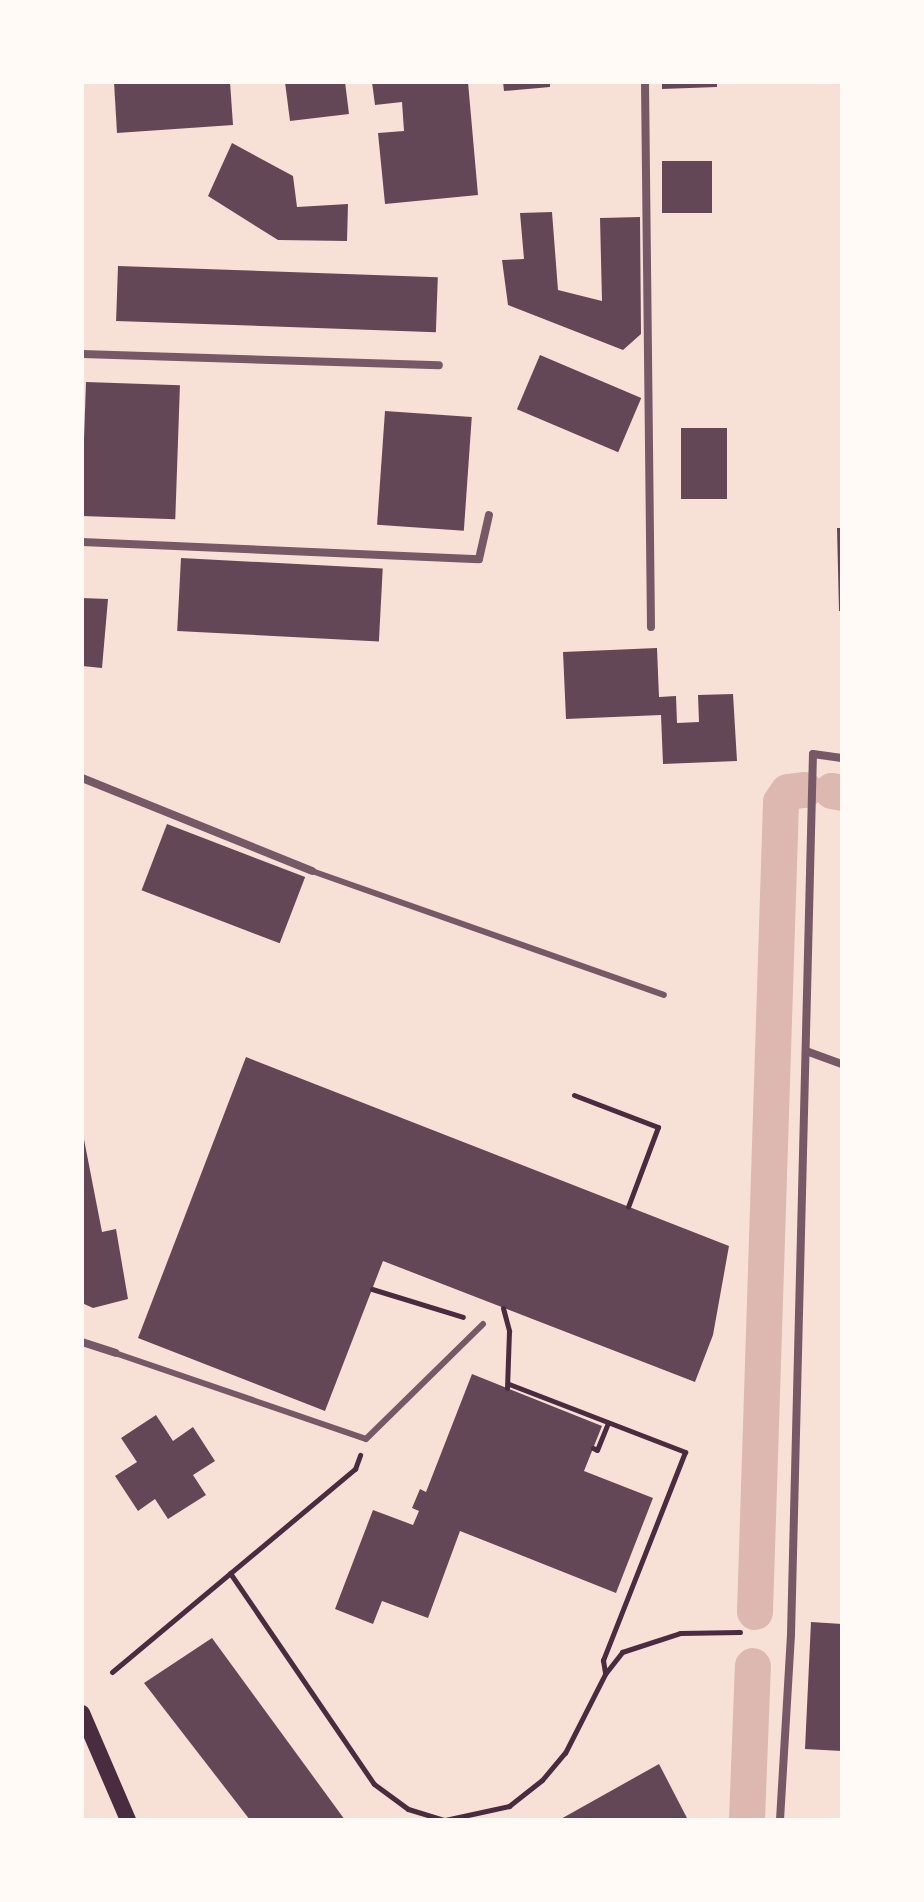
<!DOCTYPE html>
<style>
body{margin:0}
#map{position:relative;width:924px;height:1902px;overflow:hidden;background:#f7e1d7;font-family:"Zilla Slab",serif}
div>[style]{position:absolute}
.canal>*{height:36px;margin:-18px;padding:0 18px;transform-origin:18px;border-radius:18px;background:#dcb8b0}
.building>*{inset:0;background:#644757;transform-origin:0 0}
.path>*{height:5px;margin:-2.5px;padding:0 2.5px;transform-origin:2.5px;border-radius:2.5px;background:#4a2c40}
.service>*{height:6px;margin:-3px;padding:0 3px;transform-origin:3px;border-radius:3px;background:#755966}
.minor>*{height:8px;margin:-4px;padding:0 4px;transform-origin:4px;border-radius:4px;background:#755966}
.secondary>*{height:16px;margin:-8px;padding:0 8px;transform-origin:8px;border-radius:8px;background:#4a2c40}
span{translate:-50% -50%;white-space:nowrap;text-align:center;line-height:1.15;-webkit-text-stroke:8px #fffaf5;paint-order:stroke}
.frame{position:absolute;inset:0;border:84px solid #fffaf5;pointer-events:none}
</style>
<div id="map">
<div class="canal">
<div style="left:832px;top:791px;width:10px;rotate:11deg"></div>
<div style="left:755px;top:1612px;width:810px;rotate:-88.16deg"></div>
<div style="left:781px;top:802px;width:12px;rotate:-55deg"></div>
<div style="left:788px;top:792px;width:17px;rotate:-7deg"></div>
<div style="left:747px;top:1820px;width:154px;rotate:-87.8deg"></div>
</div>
<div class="building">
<div style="clip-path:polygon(114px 82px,230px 82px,233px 125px,117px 133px)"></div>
<div style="clip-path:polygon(285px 82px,345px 82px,349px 114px,290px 121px)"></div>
<div style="clip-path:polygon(372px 82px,468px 82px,478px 195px,385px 204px,378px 133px,404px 131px,402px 102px,375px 105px)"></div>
<div style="clip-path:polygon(503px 82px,550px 82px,550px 87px,504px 91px)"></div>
<div style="clip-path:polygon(662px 82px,717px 82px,717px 87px,662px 89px)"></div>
<div style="clip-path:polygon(232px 143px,293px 176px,297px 207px,348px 204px,347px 241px,278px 240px,208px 196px)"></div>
<div style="left:662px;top:161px;width:50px;height:52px"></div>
<div style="clip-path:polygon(552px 212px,558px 290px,602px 301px,600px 218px,640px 217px,641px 334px,623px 350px,508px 305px,502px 260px,524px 259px,520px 213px)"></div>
<div style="left:118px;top:266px;width:320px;height:55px;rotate:2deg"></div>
<div style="left:540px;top:355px;width:110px;height:59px;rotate:23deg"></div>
<div style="left:86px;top:382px;width:94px;height:134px;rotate:2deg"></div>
<div style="left:385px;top:411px;width:87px;height:114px;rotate:4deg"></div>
<div style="left:681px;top:428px;width:46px;height:71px"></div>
<div style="clip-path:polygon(837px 528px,842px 528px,842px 611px,839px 611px)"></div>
<div style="left:181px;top:558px;width:202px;height:73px;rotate:3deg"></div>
<div style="clip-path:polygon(82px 598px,108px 599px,102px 668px,82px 666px)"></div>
<div style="clip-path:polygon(657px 648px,659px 697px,676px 696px,677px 723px,699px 722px,698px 695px,733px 694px,737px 761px,663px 764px,661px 715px,566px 719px,563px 652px)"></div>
<div style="left:167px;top:824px;width:148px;height:71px;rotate:21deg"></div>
<div style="clip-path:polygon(246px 1057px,729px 1246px,713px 1335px,695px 1382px,383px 1261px,325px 1411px,138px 1338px)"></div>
<div style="clip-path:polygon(82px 1129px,102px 1232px,116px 1229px,128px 1299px,93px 1308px,82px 1303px)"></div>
<div style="clip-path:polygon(472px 1374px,602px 1426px,584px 1471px,653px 1498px,616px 1593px,460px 1531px,428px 1618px,382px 1601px,373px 1624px,335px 1609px,373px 1510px,413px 1525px,419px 1511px,412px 1508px,420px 1489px,426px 1492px)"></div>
<div style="clip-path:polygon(156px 1415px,173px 1441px,193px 1427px,215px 1461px,193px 1475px,206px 1495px,168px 1519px,155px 1499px,138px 1511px,115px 1476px,137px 1462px,121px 1438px)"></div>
<div style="clip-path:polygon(811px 1622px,842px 1624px,842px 1751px,805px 1749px)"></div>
<div style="clip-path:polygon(212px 1638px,345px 1820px,250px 1820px,144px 1683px)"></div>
<div style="clip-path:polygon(659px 1764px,688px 1820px,559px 1820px)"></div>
</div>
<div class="path">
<div style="left:574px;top:1095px;width:90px;rotate:20.9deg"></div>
<div style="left:658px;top:1127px;width:85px;rotate:110.6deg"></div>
<div style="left:372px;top:1289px;width:95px;rotate:17.1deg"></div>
<div style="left:503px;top:1308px;width:24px;rotate:75deg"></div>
<div style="left:509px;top:1331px;width:57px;rotate:92deg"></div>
<div style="left:509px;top:1384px;width:189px;rotate:21.1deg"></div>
<div style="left:685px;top:1452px;width:224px;rotate:111.5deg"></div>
<div style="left:603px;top:1660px;width:13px;rotate:81deg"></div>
<div style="left:593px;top:1448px;width:4px;rotate:27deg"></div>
<div style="left:597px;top:1450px;width:29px;rotate:-68deg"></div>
<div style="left:230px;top:1573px;width:255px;rotate:55.7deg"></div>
<div style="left:374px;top:1784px;width:42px;rotate:36.3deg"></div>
<div style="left:408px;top:1809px;width:39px;rotate:17deg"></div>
<div style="left:445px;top:1820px;width:66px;rotate:-12.3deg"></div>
<div style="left:509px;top:1806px;width:42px;rotate:-38.2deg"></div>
<div style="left:542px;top:1780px;width:35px;rotate:-50deg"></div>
<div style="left:565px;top:1753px;width:89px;rotate:-63.1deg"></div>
<div style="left:605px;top:1674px;width:28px;rotate:-52deg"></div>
<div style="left:622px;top:1652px;width:61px;rotate:-18.1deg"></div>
<div style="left:680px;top:1633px;width:60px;rotate:-1deg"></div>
<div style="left:112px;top:1672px;width:317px;rotate:-39.9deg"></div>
<div style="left:355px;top:1469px;width:15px;rotate:-70deg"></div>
</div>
<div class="service">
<div style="left:312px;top:871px;width:373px;rotate:19.4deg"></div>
<div style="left:115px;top:1353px;width:265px;rotate:18.9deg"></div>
<div style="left:366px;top:1439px;width:164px;rotate:-44.5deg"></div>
</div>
<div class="minor">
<div style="left:645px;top:82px;width:545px;rotate:89.37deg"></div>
<div style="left:82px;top:354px;width:357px;rotate:1.8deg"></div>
<div style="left:82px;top:542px;width:397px;rotate:2.5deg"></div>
<div style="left:479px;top:559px;width:45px;rotate:-77.2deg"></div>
<div style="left:82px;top:778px;width:248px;rotate:22deg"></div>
<div style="left:806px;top:1051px;width:38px;rotate:20deg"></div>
<div style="left:82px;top:1342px;width:35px;rotate:18deg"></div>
<div style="left:780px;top:1820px;width:186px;rotate:-86.6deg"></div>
<div style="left:791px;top:1634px;width:880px;rotate:-88.57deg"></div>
<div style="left:813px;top:754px;width:29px;rotate:8deg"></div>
</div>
<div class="secondary">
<div style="left:82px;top:1713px;width:116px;rotate:66.7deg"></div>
</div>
<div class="frame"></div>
</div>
